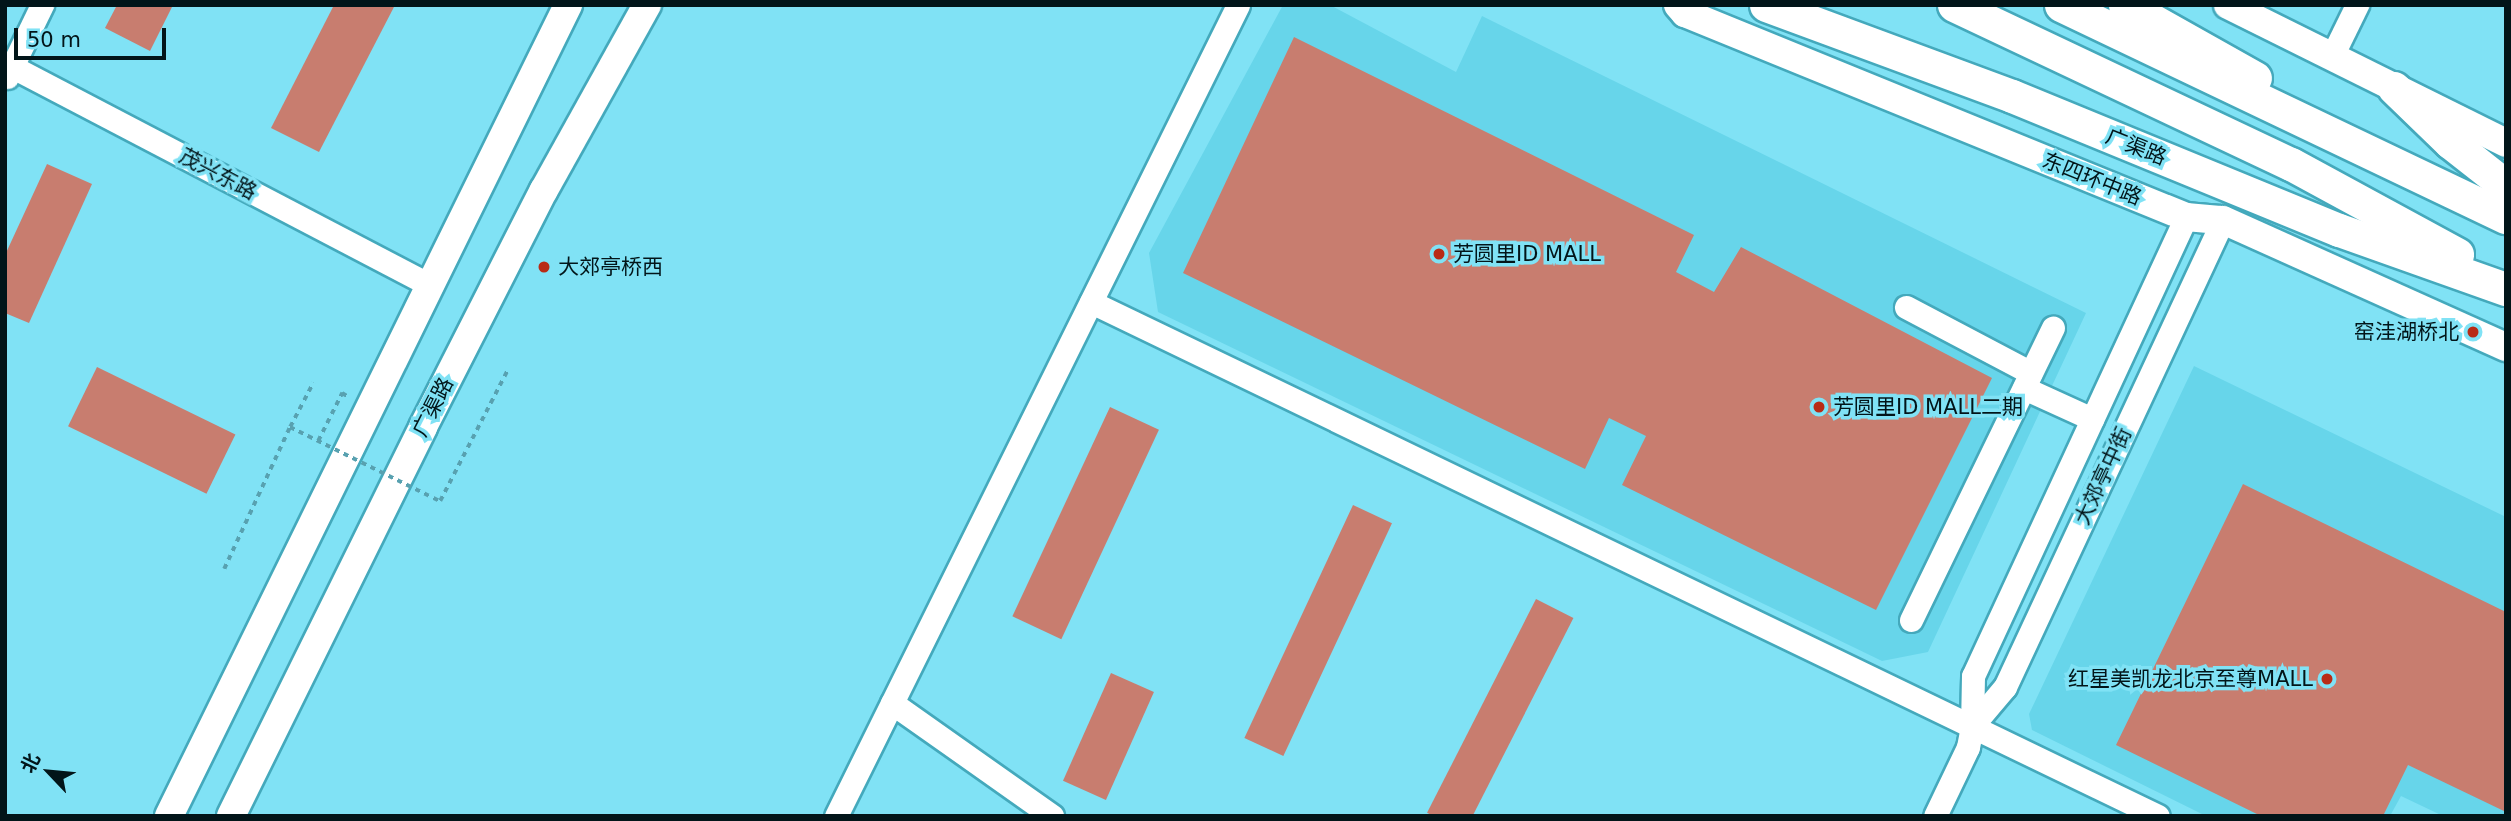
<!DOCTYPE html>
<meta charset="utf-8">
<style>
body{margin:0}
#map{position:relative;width:2511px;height:821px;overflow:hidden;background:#80e2f5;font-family:"DejaVu Sans","Noto Sans SC",sans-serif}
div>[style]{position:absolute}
.built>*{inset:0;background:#67d5ea}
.building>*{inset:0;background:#c87d6f;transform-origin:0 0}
.path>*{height:3.5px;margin-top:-1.75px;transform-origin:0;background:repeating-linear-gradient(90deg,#58a1b0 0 5px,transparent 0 10px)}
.roads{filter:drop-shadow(2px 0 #44a9bc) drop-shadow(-2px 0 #44a9bc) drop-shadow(0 2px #44a9bc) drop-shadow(0 -2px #44a9bc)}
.minor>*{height:23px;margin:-11.5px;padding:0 11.5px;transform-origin:11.5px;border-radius:11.5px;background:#fff}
.major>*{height:28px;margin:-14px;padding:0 14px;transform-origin:14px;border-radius:14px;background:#fff}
.highway>*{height:33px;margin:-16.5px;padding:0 16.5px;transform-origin:16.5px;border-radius:16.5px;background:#fff}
.path-bridge>*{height:3.5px;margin-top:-1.75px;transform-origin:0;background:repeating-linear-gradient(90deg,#58a1b0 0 5px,transparent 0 10px)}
.dots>*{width:19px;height:19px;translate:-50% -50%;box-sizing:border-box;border:4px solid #80e2f5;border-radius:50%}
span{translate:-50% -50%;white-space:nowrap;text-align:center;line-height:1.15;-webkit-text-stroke:7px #80e2f5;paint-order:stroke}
.street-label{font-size:21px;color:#021519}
.poi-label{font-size:21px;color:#021519}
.left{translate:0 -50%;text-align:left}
.right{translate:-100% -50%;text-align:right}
.frame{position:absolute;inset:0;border:7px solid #021519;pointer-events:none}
.north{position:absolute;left:14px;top:737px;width:70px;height:70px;-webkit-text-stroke:5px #80e2f5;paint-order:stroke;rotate:296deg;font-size:19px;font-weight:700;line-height:28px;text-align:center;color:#021519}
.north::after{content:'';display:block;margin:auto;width:24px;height:32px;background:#021519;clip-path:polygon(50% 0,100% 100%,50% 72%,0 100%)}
.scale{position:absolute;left:14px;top:28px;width:152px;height:32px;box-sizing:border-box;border:4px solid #021519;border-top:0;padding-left:9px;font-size:21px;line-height:24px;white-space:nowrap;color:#021519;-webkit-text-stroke:5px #80e2f5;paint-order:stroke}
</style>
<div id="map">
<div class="built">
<div style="clip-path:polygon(1283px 5px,1330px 5px,1456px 72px,1482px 16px,2086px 313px,1928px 652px,1882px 661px,1158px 312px,1149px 253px)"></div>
<div style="clip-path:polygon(2194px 366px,2506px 517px,2506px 816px,2443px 816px,2401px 796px,2390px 816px,2206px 816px,2032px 730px,2029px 714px)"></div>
</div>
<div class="building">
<div style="clip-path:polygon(117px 5px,173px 5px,150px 51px,105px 28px)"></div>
<div style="clip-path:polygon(334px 5px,395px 5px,319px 152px,271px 128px)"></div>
<div style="clip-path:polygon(1294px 37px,1694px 235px,1676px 272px,1714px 292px,1741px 247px,1992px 378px,1876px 610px,1622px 485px,1646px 436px,1609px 418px,1585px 469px,1183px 273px)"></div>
<div style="clip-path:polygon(47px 164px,92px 184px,29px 323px,5px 313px,5px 255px)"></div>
<div style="left:97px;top:367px;width:154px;height:66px;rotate:26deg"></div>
<div style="left:1110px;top:407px;width:54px;height:231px;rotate:25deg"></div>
<div style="clip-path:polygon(2243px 484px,2506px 612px,2506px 812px,2408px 765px,2383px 816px,2261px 816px,2116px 745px)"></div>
<div style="left:1353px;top:505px;width:43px;height:257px;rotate:25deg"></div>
<div style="left:1536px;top:599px;width:42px;height:240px;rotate:27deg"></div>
<div style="left:1111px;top:673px;width:47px;height:118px;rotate:24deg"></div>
</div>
<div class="path">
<div style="left:290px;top:427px;width:50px;rotate:-62.4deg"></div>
<div style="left:318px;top:441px;width:54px;rotate:-63.4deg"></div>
<div style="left:342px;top:393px;width:8px;rotate:30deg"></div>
</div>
<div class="roads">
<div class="minor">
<div style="left:2332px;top:56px;width:57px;rotate:-63.9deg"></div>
<div style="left:5px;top:63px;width:481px;rotate:27.6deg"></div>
<div style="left:7px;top:77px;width:80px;rotate:-64.1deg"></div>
<div style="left:2186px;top:217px;width:506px;rotate:114.89deg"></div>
<div style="left:1973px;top:676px;width:50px;rotate:91.1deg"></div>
<div style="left:1972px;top:726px;width:51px;rotate:-49.8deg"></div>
<div style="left:2005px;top:687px;width:515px;rotate:-64.98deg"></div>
<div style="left:1091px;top:302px;width:1184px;rotate:25.72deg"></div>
<div style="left:1906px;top:307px;width:141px;rotate:27.8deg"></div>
<div style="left:2024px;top:388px;width:75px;rotate:24.5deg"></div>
<div style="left:1911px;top:620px;width:325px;rotate:-64.1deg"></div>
<div style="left:892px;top:703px;width:196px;rotate:35.2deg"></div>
<div style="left:836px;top:816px;width:905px;rotate:-63.63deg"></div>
<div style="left:1935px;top:816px;width:76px;rotate:-64.4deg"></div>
<div style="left:1968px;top:747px;width:21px;rotate:-79deg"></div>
</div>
<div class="major">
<div style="left:1678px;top:5px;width:11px;rotate:49deg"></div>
<div style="left:1685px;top:13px;width:541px;rotate:22.16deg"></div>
<div style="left:2186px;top:217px;width:37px;rotate:5deg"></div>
<div style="left:2223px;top:220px;width:310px;rotate:24.2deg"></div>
<div style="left:2228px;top:5px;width:310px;rotate:26.4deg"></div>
<div style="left:169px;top:816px;width:904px;rotate:-63.8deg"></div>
<div style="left:231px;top:816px;width:434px;rotate:-63.7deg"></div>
<div style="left:423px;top:427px;width:266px;rotate:-63deg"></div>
<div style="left:544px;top:190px;width:212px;rotate:-60.9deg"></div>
</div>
<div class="highway">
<div style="left:1766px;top:5px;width:262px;rotate:20.3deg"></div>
<div style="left:2012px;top:96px;width:353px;rotate:22.3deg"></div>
<div style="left:2339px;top:230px;width:177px;rotate:19.5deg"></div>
<div style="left:1954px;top:5px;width:373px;rotate:25.3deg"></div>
<div style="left:2291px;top:164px;width:189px;rotate:28.5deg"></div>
<div style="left:2061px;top:5px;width:493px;rotate:25.5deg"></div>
<div style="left:2125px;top:5px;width:149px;rotate:29.3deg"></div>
<div style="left:2394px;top:88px;width:78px;rotate:44deg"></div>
<div style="left:2450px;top:142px;width:71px;rotate:38.2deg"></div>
</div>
</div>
<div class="path-bridge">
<div style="left:224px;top:569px;width:157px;rotate:-65.1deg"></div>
<div style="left:290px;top:427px;width:167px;rotate:26.3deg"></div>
<div style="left:440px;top:501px;width:148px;rotate:-62.7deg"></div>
</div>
<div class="dots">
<div style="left:1439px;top:254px;background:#b82b16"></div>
<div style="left:544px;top:267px;background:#b82b16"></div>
<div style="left:2473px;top:332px;background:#b82b16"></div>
<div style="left:1819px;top:407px;background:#b82b16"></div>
<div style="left:2327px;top:679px;background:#b82b16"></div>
</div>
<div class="street-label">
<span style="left:2136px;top:147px;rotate:22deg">广渠路</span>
<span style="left:218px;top:174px;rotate:28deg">茂兴东路</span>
<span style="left:2092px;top:179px;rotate:22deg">东四环中路</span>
<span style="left:433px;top:407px;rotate:-63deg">广渠路</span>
<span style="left:2103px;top:476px;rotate:-65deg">大郊亭中街</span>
</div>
<div class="poi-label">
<span class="left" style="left:1453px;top:254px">芳圆里ID MALL</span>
<span class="left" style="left:558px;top:267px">大郊亭桥西</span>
<span class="right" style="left:2459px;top:332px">窑洼湖桥北</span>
<span class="left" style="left:1833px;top:407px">芳圆里ID MALL二期</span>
<span class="right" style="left:2313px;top:679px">红星美凯龙北京至尊MALL</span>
</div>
<div class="frame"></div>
<div class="north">北</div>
<div class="scale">50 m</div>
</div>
